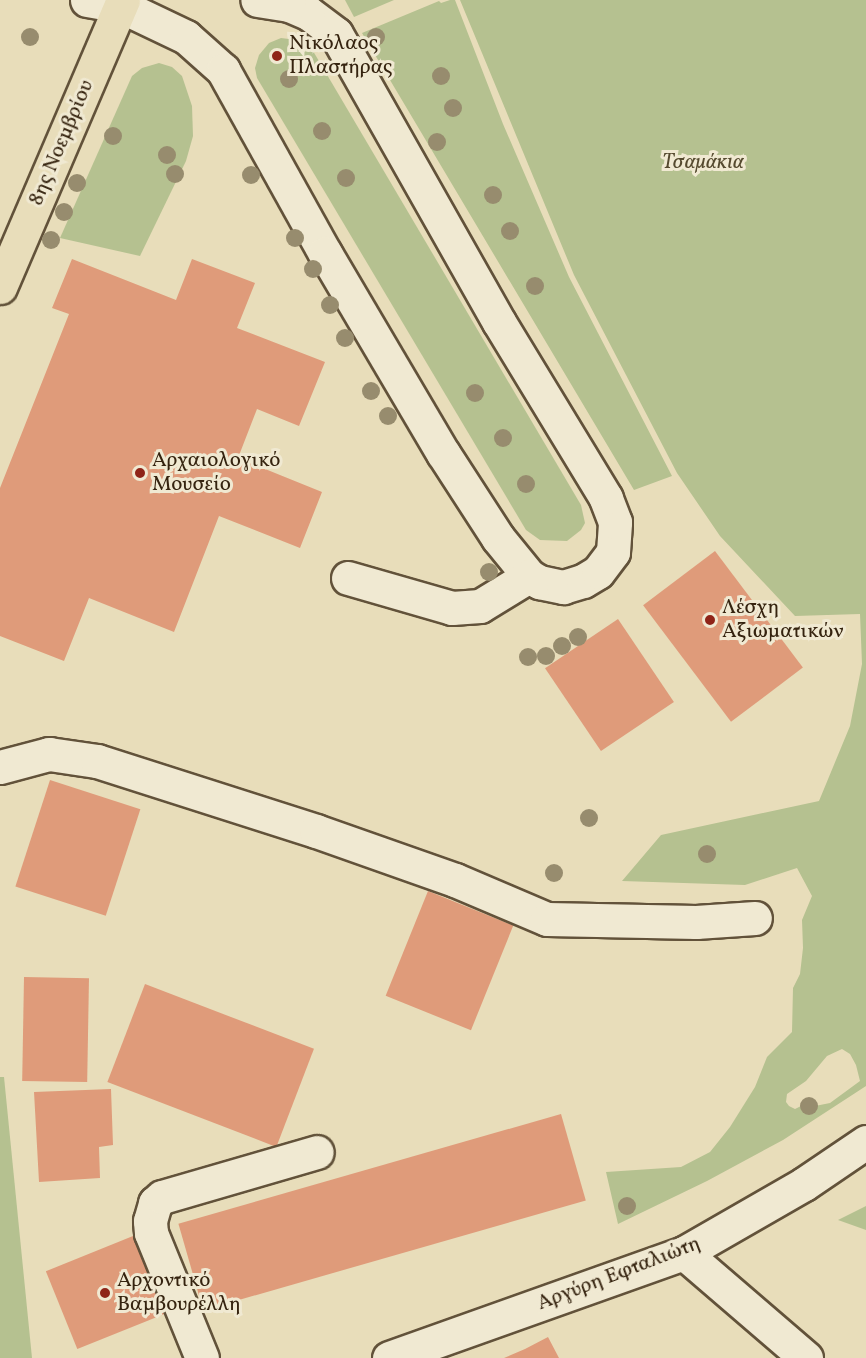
<!DOCTYPE html>
<meta charset="utf-8">
<style>
body{margin:0}
#map{position:relative;width:866px;height:1358px;overflow:hidden;background:#e8ddba;font-family:Vollkorn,serif}
div>[style]{position:absolute}
.green>*{inset:0;background:#b5c190}
.building>*{inset:0;background:#df9b7a;transform-origin:0 0}
.roads{filter:drop-shadow(2px 0 #62523a) drop-shadow(-2px 0 #62523a) drop-shadow(0 2px #62523a) drop-shadow(0 -2px #62523a)}
.minor>*{height:33px;margin:-16.5px;padding:0 16.5px;transform-origin:16.5px;border-radius:16.5px;background:#f0e9d2}
.major>*{height:33px;margin:-16.5px;padding:0 16.5px;transform-origin:16.5px;border-radius:16.5px;background:#e8ddba}
.trees>*{width:18px;height:18px;margin:-9px;border-radius:50%;background:#978c6e}
.dots>*{width:16px;height:16px;translate:-50% -50%;box-sizing:border-box;border:3px solid #f0e9d2;border-radius:50%}
span{translate:-50% -50%;white-space:nowrap;text-align:center;line-height:1.15;-webkit-text-stroke:6px #f0e9d2;paint-order:stroke}
.poi-label{font-size:21px;color:#35230f}
.left{translate:0 -50%;text-align:left}
.street-label{font-size:21px;color:#35230f}
.park-label{font-size:21px;color:#554a2f;font-style:italic}
</style>
<div id="map">
<div class="green">
<div style="clip-path:polygon(345px 0,394px 0,354px 17px)"></div>
<div style="clip-path:polygon(450px 0,455px 0,503px 124px,569px 277px,672px 476px,634px 490px,362px 33px,439px 1px,441px 3px)"></div>
<div style="clip-path:polygon(evenodd,460px 0,866px 0,866px 1086px,783px 1140px,707px 1181px,618px 1224px,606px 1172px,681px 1167px,710px 1152px,730px 1127px,755px 1087px,767px 1057px,792px 1032px,793px 988px,800px 974px,803px 948px,802px 920px,812px 896px,797px 868px,745px 885px,622px 881px,661px 835px,819px 801px,850px 726px,862px 664px,860px 614px,795px 616px,720px 536px,677px 473px,574px 275px,460px 0,842px 1049px,850px 1054px,856px 1065px,860px 1081px,830px 1103px,815px 1106px,807px 1103px,795px 1109px,789px 1106px,786px 1102px,787px 1094px,806px 1081px,827px 1056px,842px 1049px)"></div>
<div style="clip-path:polygon(281px 38px,297px 40px,313px 51px,581px 505px,585px 523px,581px 530px,567px 541px,540px 540px,526px 530px,257px 78px,255px 68px,259px 55px,269px 43px)"></div>
<div style="clip-path:polygon(159px 63px,172px 67px,182px 76px,192px 106px,193px 136px,186px 161px,140px 256px,60px 238px,132px 76px,142px 68px)"></div>
<div style="clip-path:polygon(0 1077px,4px 1077px,32px 1358px,0 1358px)"></div>
<div style="clip-path:polygon(866px 1206px,866px 1230px,838px 1220px)"></div>
</div>
<div class="building">
<div style="clip-path:polygon(72px 259px,176px 300px,192px 259px,255px 283px,237px 328px,325px 362px,299px 426px,257px 409px,238px 458px,322px 492px,300px 548px,219px 516px,174px 632px,89px 598px,64px 661px,0 636px,0 488px,69px 314px,52px 308px)"></div>
<div style="left:715px;top:551px;width:146px;height:90px;rotate:53deg"></div>
<div style="left:618px;top:619px;width:100px;height:88px;rotate:56deg"></div>
<div style="left:50px;top:780px;width:95px;height:112px;rotate:18deg"></div>
<div style="left:428px;top:891px;width:92px;height:113px;rotate:22deg"></div>
<div style="left:24px;top:977px;width:65px;height:104px;rotate:1deg"></div>
<div style="left:145px;top:984px;width:181px;height:105px;rotate:21deg"></div>
<div style="clip-path:polygon(111px 1089px,113px 1145px,99px 1147px,100px 1178px,39px 1182px,34px 1092px)"></div>
<div style="left:561px;top:1114px;width:90px;height:398px;rotate:74deg"></div>
<div style="left:133px;top:1236px;width:84px;height:94px;rotate:68deg"></div>
<div style="clip-path:polygon(548px 1337px,559px 1358px,504px 1358px,525px 1349px)"></div>
</div>
<div class="roads">
<div class="minor">
<div style="left:87px;top:0;width:35px;rotate:10deg"></div>
<div style="left:121px;top:6px;width:72px;rotate:25.5deg"></div>
<div style="left:186px;top:37px;width:50px;rotate:41.7deg"></div>
<div style="left:223px;top:70px;width:210px;rotate:60.9deg"></div>
<div style="left:325px;top:253px;width:232px;rotate:59.5deg"></div>
<div style="left:443px;top:453px;width:101px;rotate:57.1deg"></div>
<div style="left:498px;top:538px;width:49px;rotate:50.8deg"></div>
<div style="left:529px;top:576px;width:12px;rotate:31deg"></div>
<div style="left:539px;top:582px;width:25px;rotate:12deg"></div>
<div style="left:563px;top:587px;width:21px;rotate:-17deg"></div>
<div style="left:583px;top:581px;width:17px;rotate:-31deg"></div>
<div style="left:598px;top:572px;width:25px;rotate:-53deg"></div>
<div style="left:613px;top:552px;width:30px;rotate:-86deg"></div>
<div style="left:615px;top:522px;width:26px;rotate:-111deg"></div>
<div style="left:606px;top:498px;width:206px;rotate:-121.3deg"></div>
<div style="left:499px;top:322px;width:331px;rotate:-119.5deg"></div>
<div style="left:336px;top:34px;width:35px;rotate:-143deg"></div>
<div style="left:308px;top:13px;width:21px;rotate:-157deg"></div>
<div style="left:289px;top:5px;width:32px;rotate:-171deg"></div>
<div style="left:348px;top:578px;width:108px;rotate:16.1deg"></div>
<div style="left:452px;top:608px;width:28px;rotate:-4deg"></div>
<div style="left:480px;top:606px;width:57px;rotate:-31.5deg"></div>
<div style="left:0;top:767px;width:51px;rotate:-14.9deg"></div>
<div style="left:49px;top:754px;width:49px;rotate:8.3deg"></div>
<div style="left:97px;top:761px;width:230px;rotate:17.7deg"></div>
<div style="left:316px;top:831px;width:147px;rotate:19.4deg"></div>
<div style="left:455px;top:880px;width:100px;rotate:23deg"></div>
<div style="left:547px;top:919px;width:149px;rotate:1.2deg"></div>
<div style="left:696px;top:922px;width:59px;rotate:-3.9deg"></div>
<div style="left:684px;top:1253px;width:161px;rotate:40.7deg"></div>
<div style="left:202px;top:1358px;width:135px;rotate:-112.2deg"></div>
<div style="left:151px;top:1233px;width:12px;rotate:-95deg"></div>
<div style="left:150px;top:1221px;width:19px;rotate:-74deg"></div>
<div style="left:155px;top:1203px;width:9px;rotate:-41deg"></div>
<div style="left:162px;top:1197px;width:161px;rotate:-16.2deg"></div>
<div style="left:389px;top:1358px;width:313px;rotate:-19.6deg"></div>
<div style="left:684px;top:1253px;width:138px;rotate:-29.9deg"></div>
<div style="left:804px;top:1184px;width:75px;rotate:-34.1deg"></div>
</div>
<div class="major">
<div style="left:0;top:287px;width:312px;rotate:-66.8deg"></div>
</div>
</div>
<div class="trees">
<div style="left:30px;top:37px"></div>
<div style="left:376px;top:37px"></div>
<div style="left:441px;top:76px"></div>
<div style="left:289px;top:79px"></div>
<div style="left:453px;top:108px"></div>
<div style="left:322px;top:131px"></div>
<div style="left:113px;top:136px"></div>
<div style="left:437px;top:142px"></div>
<div style="left:167px;top:155px"></div>
<div style="left:175px;top:174px"></div>
<div style="left:251px;top:175px"></div>
<div style="left:346px;top:178px"></div>
<div style="left:77px;top:183px"></div>
<div style="left:493px;top:195px"></div>
<div style="left:64px;top:212px"></div>
<div style="left:510px;top:231px"></div>
<div style="left:295px;top:238px"></div>
<div style="left:51px;top:240px"></div>
<div style="left:313px;top:269px"></div>
<div style="left:535px;top:286px"></div>
<div style="left:330px;top:305px"></div>
<div style="left:345px;top:338px"></div>
<div style="left:371px;top:391px"></div>
<div style="left:475px;top:393px"></div>
<div style="left:388px;top:416px"></div>
<div style="left:503px;top:438px"></div>
<div style="left:526px;top:484px"></div>
<div style="left:489px;top:572px"></div>
<div style="left:578px;top:637px"></div>
<div style="left:562px;top:646px"></div>
<div style="left:546px;top:656px"></div>
<div style="left:528px;top:657px"></div>
<div style="left:589px;top:818px"></div>
<div style="left:707px;top:854px"></div>
<div style="left:554px;top:873px"></div>
<div style="left:809px;top:1106px"></div>
<div style="left:627px;top:1206px"></div>
</div>
<div class="dots">
<div style="left:277px;top:56px;background:#8f2418"></div>
<div style="left:140px;top:473px;background:#8f2418"></div>
<div style="left:710px;top:620px;background:#8f2418"></div>
<div style="left:105px;top:1293px;background:#8f2418"></div>
</div>
<div class="poi-label">
<span class="left" style="left:289px;top:56px">Νικόλαος<br>Πλαστήρας</span>
<span class="left" style="left:152px;top:473px">Αρχαιολογικό<br>Μουσείο</span>
<span class="left" style="left:722px;top:620px">Λέσχη<br>Αξιωματικών</span>
<span class="left" style="left:117px;top:1293px">Αρχοντικό<br>Βαμβουρέλλη</span>
</div>
<div class="street-label">
<span style="left:62px;top:143px;rotate:-67deg">8ης Νοεμβρίου</span>
<span style="left:619px;top:1274px;rotate:-21deg">Αργύρη Εφταλιώτη</span>
</div>
<div class="park-label">
<span style="left:703px;top:163px">Τσαμάκια</span>
</div>
</div>
